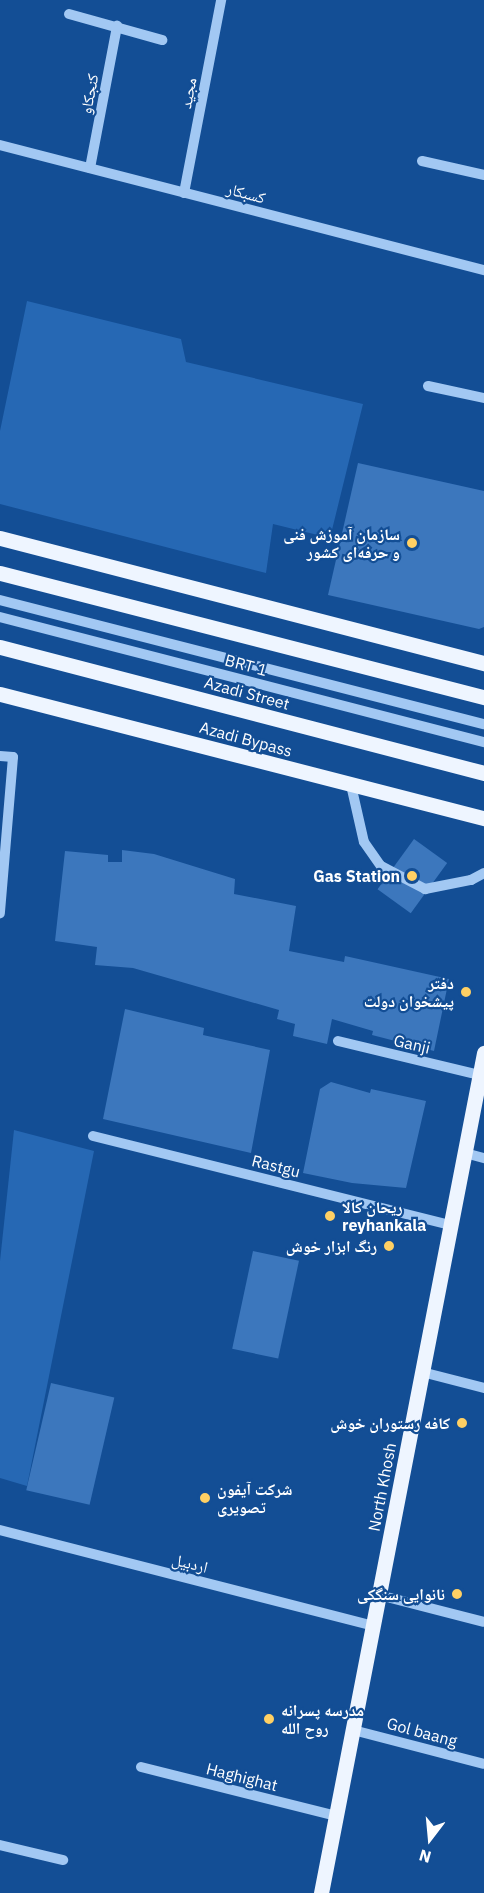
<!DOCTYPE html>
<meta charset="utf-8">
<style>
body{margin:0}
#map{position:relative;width:484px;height:1893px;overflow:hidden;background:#134e95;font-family:"IBM Plex Sans","Noto Naskh Arabic",sans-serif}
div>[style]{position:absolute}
.green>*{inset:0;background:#2668b4}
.building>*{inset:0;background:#3c77bd;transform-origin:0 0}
.minor>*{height:10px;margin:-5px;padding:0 5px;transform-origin:5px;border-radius:5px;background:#a2c8f3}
.major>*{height:15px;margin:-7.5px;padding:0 7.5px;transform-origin:7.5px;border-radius:7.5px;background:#eef5ff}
.dots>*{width:16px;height:16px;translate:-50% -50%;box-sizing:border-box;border:3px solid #134e95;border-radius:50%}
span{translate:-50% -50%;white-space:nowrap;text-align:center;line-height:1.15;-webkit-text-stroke:4.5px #134e95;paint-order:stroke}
.street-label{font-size:16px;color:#fff}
.poi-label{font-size:16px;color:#fff;font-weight:700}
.right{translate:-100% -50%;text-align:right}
.left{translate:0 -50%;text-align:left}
.north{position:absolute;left:400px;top:1809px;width:60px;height:60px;-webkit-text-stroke:4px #134e95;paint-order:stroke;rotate:196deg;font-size:16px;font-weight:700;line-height:24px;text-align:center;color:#fff}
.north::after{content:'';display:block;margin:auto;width:21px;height:27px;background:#fff;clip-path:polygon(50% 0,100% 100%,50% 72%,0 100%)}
</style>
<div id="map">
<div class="green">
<div style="clip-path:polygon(27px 301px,181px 339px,186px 362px,363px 404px,330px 538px,273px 524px,266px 573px,0 504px,0 431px)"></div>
<div style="clip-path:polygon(14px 1130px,94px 1151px,27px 1486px,0 1478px,0 1261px)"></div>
</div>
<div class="building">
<div style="clip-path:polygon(358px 463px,484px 491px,484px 627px,479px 629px,328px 595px)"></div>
<div style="left:414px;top:839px;width:41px;height:62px;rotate:36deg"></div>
<div style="clip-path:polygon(122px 850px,154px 854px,235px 879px,234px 894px,296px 906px,289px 951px,344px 962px,345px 956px,449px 979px,434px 1051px,372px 1035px,373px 1031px,332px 1019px,327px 1044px,293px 1036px,295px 1024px,277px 1019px,279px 1010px,133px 968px,95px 965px,97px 947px,55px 941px,65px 851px,108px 855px,108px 862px,122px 862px)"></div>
<div style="clip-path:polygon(125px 1009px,204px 1028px,203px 1035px,270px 1050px,251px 1153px,103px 1119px)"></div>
<div style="clip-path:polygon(331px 1082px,370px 1093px,371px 1089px,426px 1101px,406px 1188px,352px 1183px,303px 1173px,320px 1089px)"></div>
<div style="left:253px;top:1251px;width:47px;height:100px;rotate:12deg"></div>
<div style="left:51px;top:1383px;width:65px;height:110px;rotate:13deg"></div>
</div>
<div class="minor">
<div style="left:69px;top:14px;width:97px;rotate:15.6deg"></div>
<div style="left:0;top:145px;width:500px;rotate:14.5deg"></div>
<div style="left:422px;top:161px;width:64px;rotate:12.7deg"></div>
<div style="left:90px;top:168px;width:145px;rotate:-79.2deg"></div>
<div style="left:184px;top:193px;width:197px;rotate:-79.1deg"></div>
<div style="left:428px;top:386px;width:57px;rotate:12.1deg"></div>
<div style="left:0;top:600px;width:500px;rotate:14.4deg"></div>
<div style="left:0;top:617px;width:500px;rotate:14.5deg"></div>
<div style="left:0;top:756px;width:13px;rotate:4deg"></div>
<div style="left:13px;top:757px;width:157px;rotate:94.8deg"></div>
<div style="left:351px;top:785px;width:58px;rotate:77.2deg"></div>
<div style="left:364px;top:842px;width:29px;rotate:55deg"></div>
<div style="left:381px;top:866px;width:50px;rotate:27.6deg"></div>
<div style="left:425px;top:889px;width:47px;rotate:-11.1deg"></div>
<div style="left:471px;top:880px;width:15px;rotate:-28deg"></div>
<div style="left:338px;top:1041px;width:146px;rotate:13.5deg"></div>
<div style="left:93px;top:1136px;width:369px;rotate:14deg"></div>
<div style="left:465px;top:1153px;width:20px;rotate:15deg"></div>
<div style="left:422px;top:1372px;width:64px;rotate:14.5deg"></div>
<div style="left:0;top:1530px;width:385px;rotate:14.4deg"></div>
<div style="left:379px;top:1595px;width:108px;rotate:14.4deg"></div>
<div style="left:353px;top:1730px;width:135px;rotate:14.5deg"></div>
<div style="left:141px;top:1767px;width:201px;rotate:14.1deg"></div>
<div style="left:0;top:1845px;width:65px;rotate:13.4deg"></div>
</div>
<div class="major">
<div style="left:0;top:538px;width:500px;rotate:14.5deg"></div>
<div style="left:0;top:573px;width:500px;rotate:14.4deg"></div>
<div style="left:0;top:647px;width:500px;rotate:14.59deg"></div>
<div style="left:0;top:694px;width:500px;rotate:14.4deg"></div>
<div style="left:321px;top:1893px;width:856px;rotate:-79.02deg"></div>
</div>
<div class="dots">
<div style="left:412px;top:543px;background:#ffd064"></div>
<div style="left:412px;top:876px;background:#ffd064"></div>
<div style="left:466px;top:992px;background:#ffd064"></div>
<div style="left:330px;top:1216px;background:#ffd064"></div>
<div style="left:389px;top:1246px;background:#ffd064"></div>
<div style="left:462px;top:1423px;background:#ffd064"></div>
<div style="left:205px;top:1498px;background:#ffd064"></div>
<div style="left:457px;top:1594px;background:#ffd064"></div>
<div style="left:269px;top:1719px;background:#ffd064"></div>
</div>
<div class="street-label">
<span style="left:188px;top:93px;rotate:-79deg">مجید</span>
<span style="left:89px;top:94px;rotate:-79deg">کنجکاو</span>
<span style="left:246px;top:193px;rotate:15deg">کسبکار</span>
<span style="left:246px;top:665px;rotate:15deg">BRT 1</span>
<span style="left:247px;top:693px;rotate:15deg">Azadi Street</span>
<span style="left:246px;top:739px;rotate:15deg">Azadi Bypass</span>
<span style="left:412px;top:1044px;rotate:13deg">Ganji</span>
<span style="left:276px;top:1166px;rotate:14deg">Rastgu</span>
<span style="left:382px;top:1487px;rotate:-79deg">North Khosh</span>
<span style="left:190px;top:1563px;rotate:14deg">اردبیل</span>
<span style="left:422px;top:1732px;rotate:15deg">Gol baang</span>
<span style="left:242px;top:1777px;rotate:14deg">Haghighat</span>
</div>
<div class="poi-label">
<span class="right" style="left:400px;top:543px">سازمان آموزش فنی<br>و حرفه‌ای کشور</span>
<span class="right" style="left:400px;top:876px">Gas Station</span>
<span class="right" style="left:454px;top:992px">دفتر<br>پیشخوان دولت</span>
<span class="left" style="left:342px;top:1216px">ریحان کالا<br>reyhankala</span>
<span class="right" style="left:377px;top:1246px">رنگ ابزار خوش</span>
<span class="right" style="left:450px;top:1423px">کافه رستوران خوش</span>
<span class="left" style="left:217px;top:1498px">شرکت آیفون<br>تصویری</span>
<span class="right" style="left:445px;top:1594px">نانوایی سنگکی</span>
<span class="left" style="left:281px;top:1719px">مدرسه پسرانه<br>روح الله</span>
</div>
<div class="north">N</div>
</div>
